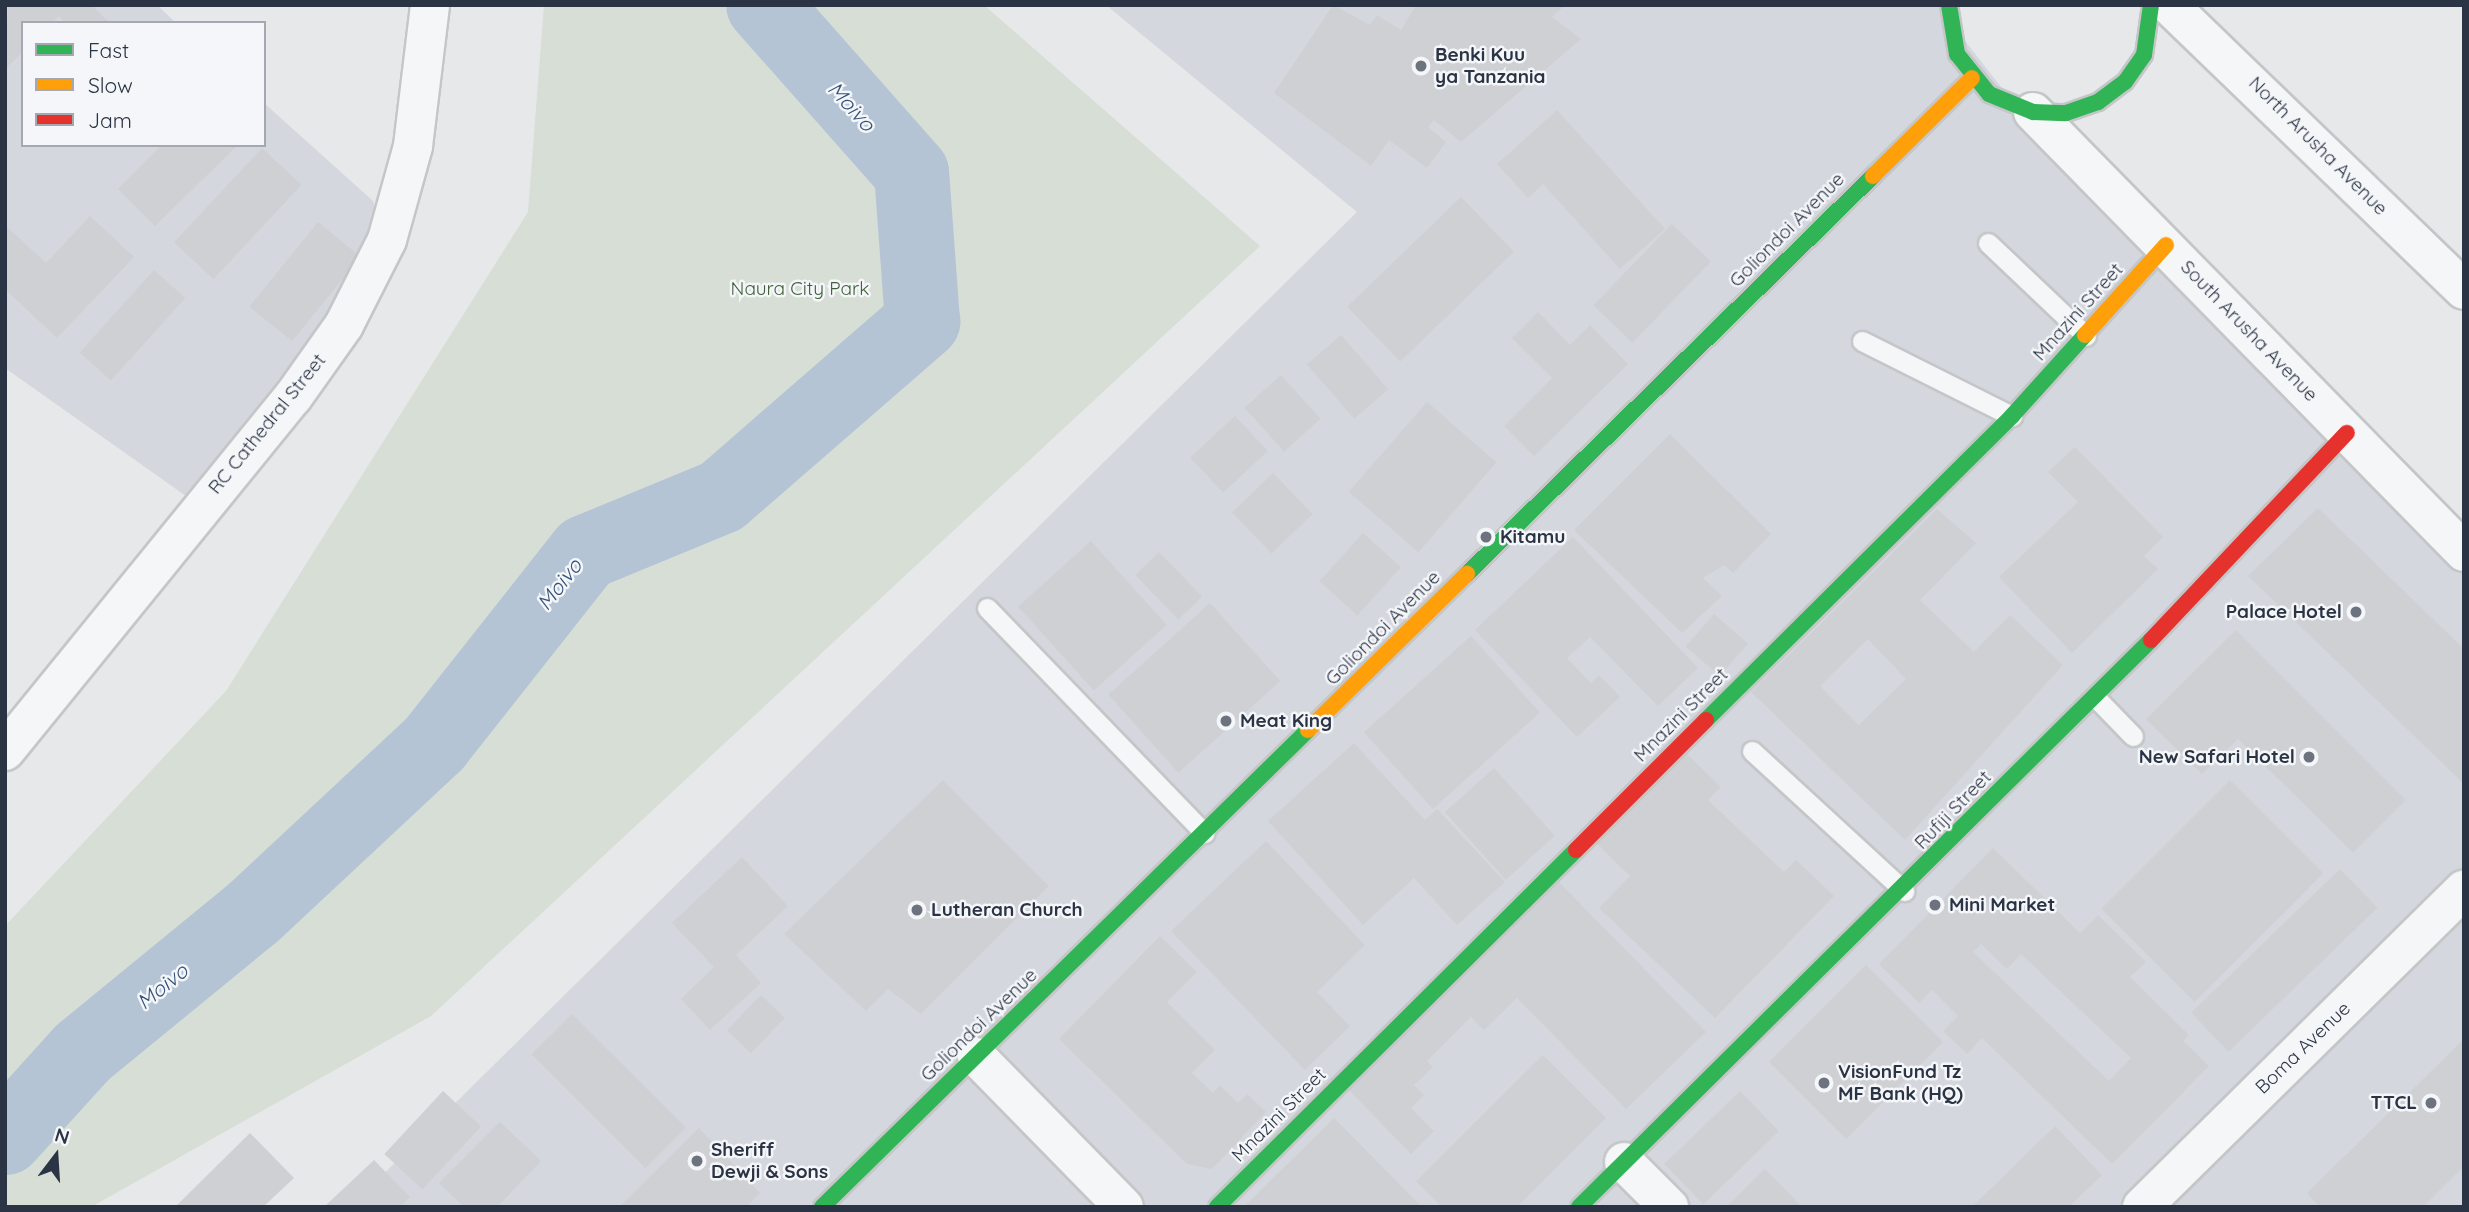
<!DOCTYPE html>
<style>
body{margin:0}
#map{position:relative;width:2469px;height:1212px;overflow:hidden;background:#e6e8ea;font-family:Quicksand,sans-serif}
div>[style]{position:absolute}
.built>*{inset:0;background:#d4d7dd}
.green>*{inset:0;background:#d6ded6}
.river>*{height:75px;margin:-37.5px;padding:0 37.5px;transform-origin:37.5px;border-radius:37.5px;background:#b4c4d5}
.building>*{inset:0;background:#ced0d3;transform-origin:0 0}
.roads{filter:drop-shadow(2px 0 #c4c6c8) drop-shadow(-2px 0 #c4c6c8) drop-shadow(0 2px #c4c6c8) drop-shadow(0 -2px #c4c6c8)}
.lane>*{height:19px;margin:-9.5px;padding:0 9.5px;transform-origin:9.5px;border-radius:9.5px;background:#f5f6f7}
.street>*{height:38px;margin:-19px;padding:0 19px;transform-origin:19px;border-radius:19px;background:#f5f6f7}
.fast>*{height:16px;margin:-8px;padding:0 8px;transform-origin:8px;border-radius:8px;background:#30b455}
.slow>*{height:16px;margin:-8px;padding:0 8px;transform-origin:8px;border-radius:8px;background:#ff9f0a}
.jam>*{height:16px;margin:-8px;padding:0 8px;transform-origin:8px;border-radius:8px;background:#e5322d}
.dots>*{width:19px;height:19px;translate:-50% -50%;box-sizing:border-box;border:4px solid #f4f6f9;border-radius:50%}
span{translate:-50% -50%;white-space:nowrap;text-align:center;line-height:1.15;-webkit-text-stroke:5px #f4f6f9;paint-order:stroke}
.poi-label{font-size:19px;color:#2b3445;font-weight:700}
.left{translate:0 -50%;text-align:left}
.right{translate:-100% -50%;text-align:right}
.street-label{font-size:19px;color:#2b3445}
.park-label{font-size:19px;color:#3f6138}
.water-label{font-size:21px;color:#34527a;font-style:italic}
.frame{position:absolute;inset:0;border:7px solid #2b3445;pointer-events:none}
.legend{position:absolute;left:21px;top:21px;width:245px;height:126px;box-sizing:border-box;background:#f4f6f9;border:2px solid #a4a8b1;margin:0;padding:9px 12px;list-style:none;font-size:21px;color:#2b3445}
.legend li{display:flex;align-items:center;gap:14px;height:35px}
.legend b{width:35px;border:2px solid #a4a8b1}
.north{position:absolute;left:21px;top:1121px;width:70px;height:70px;-webkit-text-stroke:5px #f4f6f9;paint-order:stroke;rotate:17deg;font-size:19px;font-weight:700;line-height:28px;text-align:center;color:#2b3445}
.north::after{content:'';display:block;margin:auto;width:24px;height:32px;background:#2b3445;clip-path:polygon(50% 0,100% 100%,50% 72%,0 100%)}
</style>
<div id="map">
<div class="built">
<div style="clip-path:polygon(5px 5px,157px 5px,176px 23px,23px 23px,23px 145px,264px 145px,264px 103px,373px 201px,381px 229px,374px 254px,193px 501px,5px 368px)"></div>
<div style="clip-path:polygon(1106px 5px,1937px 5px,2044px 142px,2464px 564px,2464px 1207px,350px 1207px,1357px 212px)"></div>
</div>
<div class="green">
<div style="clip-path:polygon(544px 5px,984px 5px,1260px 246px,431px 1016px,91px 1207px,5px 1207px,5px 926px,226px 691px,528px 212px)"></div>
</div>
<div class="river">
<div style="left:5px;top:1137px;width:115px;rotate:-47.8deg"></div>
<div style="left:82px;top:1052px;width:221px;rotate:-39.3deg"></div>
<div style="left:253px;top:912px;width:248px;rotate:-43deg"></div>
<div style="left:434px;top:743px;width:243px;rotate:-51.7deg"></div>
<div style="left:585px;top:552px;width:147px;rotate:-22.4deg"></div>
<div style="left:721px;top:496px;width:267px;rotate:-41deg"></div>
<div style="left:922px;top:321px;width:149px;rotate:-94.2deg"></div>
<div style="left:911px;top:172px;width:223px;rotate:-131.5deg"></div>
</div>
<div class="building">
<div style="clip-path:polygon(8px 5px,92px 5px,110px 23px,65px 23px,59px 16px,52px 23px,23px 23px,23px 52px,5px 69px)"></div>
<div style="clip-path:polygon(1333px 5px,1370px 25px,1377px 15px,1401px 30px,1416px 5px,1565px 5px,1552px 17px,1581px 39px,1461px 142px,1434px 120px,1428px 127px,1446px 142px,1427px 168px,1389px 140px,1371px 166px,1274px 93px)"></div>
<div style="clip-path:polygon(1557px 110px,1665px 229px,1620px 269px,1543px 184px,1528px 198px,1497px 164px)"></div>
<div style="clip-path:polygon(162px 145px,238px 145px,155px 226px,118px 189px)"></div>
<div style="left:262px;top:148px;width:54px;height:129px;rotate:43deg"></div>
<div style="left:1461px;top:197px;width:76px;height:158px;rotate:46deg"></div>
<div style="clip-path:polygon(90px 216px,134px 257px,57px 338px,5px 289px,5px 225px,46px 263px)"></div>
<div style="left:318px;top:222px;width:55px;height:109px;rotate:39deg"></div>
<div style="left:1672px;top:224px;width:54px;height:113px;rotate:44deg"></div>
<div style="left:154px;top:270px;width:42px;height:111px;rotate:42deg"></div>
<div style="clip-path:polygon(1538px 312px,1570px 345px,1590px 325px,1628px 364px,1534px 456px,1504px 426px,1552px 378px,1512px 338px)"></div>
<div style="left:1341px;top:335px;width:72px;height:45px;rotate:49deg"></div>
<div style="left:1281px;top:375px;width:59px;height:49px;rotate:48deg"></div>
<div style="left:1427px;top:402px;width:92px;height:119px;rotate:41deg"></div>
<div style="left:1235px;top:416px;width:48px;height:61px;rotate:47deg"></div>
<div style="clip-path:polygon(1670px 434px,1771px 534px,1733px 573px,1724px 565px,1703px 578px,1722px 596px,1682px 633px,1574px 530px)"></div>
<div style="clip-path:polygon(2075px 447px,2163px 537px,2144px 556px,2158px 569px,2072px 653px,1999px 577px,2078px 502px,2048px 472px)"></div>
<div style="left:1273px;top:473px;width:57px;height:57px;rotate:46deg"></div>
<div style="clip-path:polygon(2318px 508px,2464px 649px,2464px 784px,2248px 576px)"></div>
<div style="clip-path:polygon(evenodd,1937px 509px,1976px 543px,1920px 600px,1974px 652px,2010px 615px,2063px 665px,1905px 840px,1751px 692px,1937px 509px,1868px 639px,1906px 679px,1859px 725px,1820px 686px,1868px 639px)"></div>
<div style="left:1363px;top:533px;width:51px;height:65px;rotate:42deg"></div>
<div style="clip-path:polygon(1573px 537px,1698px 668px,1658px 706px,1590px 637px,1567px 658px,1591px 683px,1599px 675px,1620px 697px,1577px 737px,1475px 630px)"></div>
<div style="left:1091px;top:541px;width:113px;height:98px;rotate:48deg"></div>
<div style="left:1159px;top:552px;width:62px;height:33px;rotate:46deg"></div>
<div style="left:1210px;top:603px;width:105px;height:137px;rotate:48deg"></div>
<div style="left:1714px;top:614px;width:45px;height:43px;rotate:41deg"></div>
<div style="clip-path:polygon(2236px 630px,2406px 800px,2353px 853px,2238px 739px,2202px 774px,2146px 719px)"></div>
<div style="left:1471px;top:636px;width:103px;height:144px;rotate:48deg"></div>
<div style="clip-path:polygon(1354px 743px,1425px 820px,1437px 809px,1505px 882px,1457px 925px,1414px 878px,1363px 925px,1268px 821px)"></div>
<div style="clip-path:polygon(1687px 754px,1721px 787px,1708px 800px,1784px 872px,1796px 860px,1834px 896px,1715px 1018px,1599px 908px,1630px 876px,1595px 842px)"></div>
<div style="left:1494px;top:768px;width:91px;height:66px;rotate:48deg"></div>
<div style="clip-path:polygon(943px 780px,1049px 886px,921px 1014px,888px 989px,866px 1011px,784px 934px)"></div>
<div style="left:2230px;top:780px;width:132px;height:182px;rotate:45deg"></div>
<div style="clip-path:polygon(1266px 841px,1365px 945px,1317px 992px,1350px 1026px,1305px 1070px,1171px 931px)"></div>
<div style="clip-path:polygon(evenodd,1993px 848px,2080px 933px,2098px 915px,2146px 962px,2130px 977px,2189px 1035px,2183px 1041px,2209px 1066px,2112px 1164px,1982px 1038px,1967px 1054px,1943px 1031px,1958px 1016px,1932px 990px,1919px 1003px,1879px 964px,1993px 848px,1981px 944px,2007px 969px,2021px 954px,2131px 1058px,2109px 1081px,1973px 952px,1981px 944px)"></div>
<div style="clip-path:polygon(742px 857px,788px 906px,736px 955px,761px 983px,710px 1030px,681px 999px,714px 967px,672px 923px)"></div>
<div style="left:2340px;top:869px;width:54px;height:207px;rotate:46deg"></div>
<div style="clip-path:polygon(1558px 881px,1706px 1032px,1626px 1109px,1517px 998px,1484px 1030px,1471px 1017px,1427px 1061px,1433px 1067px,1414px 1085px,1424px 1095px,1411px 1108px,1434px 1131px,1411px 1154px,1346px 1087px)"></div>
<div style="clip-path:polygon(1160px 936px,1197px 972px,1167px 1002px,1215px 1050px,1192px 1073px,1213px 1093px,1220px 1085px,1238px 1103px,1247px 1094px,1266px 1112px,1212px 1169px,1187px 1164px,1059px 1039px)"></div>
<div style="left:1866px;top:965px;width:109px;height:137px;rotate:45deg"></div>
<div style="left:761px;top:995px;width:33px;height:49px;rotate:44deg"></div>
<div style="left:572px;top:1014px;width:161px;height:57px;rotate:45deg"></div>
<div style="clip-path:polygon(2464px 1039px,2464px 1166px,2423px 1207px,2320px 1207px,2307px 1193px)"></div>
<div style="clip-path:polygon(1543px 1055px,1606px 1118px,1517px 1207px,1442px 1207px,1416px 1181px)"></div>
<div style="left:443px;top:1091px;width:52px;height:86px;rotate:43deg"></div>
<div style="left:1740px;top:1091px;width:56px;height:105px;rotate:46deg"></div>
<div style="clip-path:polygon(1334px 1118px,1422px 1207px,1244px 1207px)"></div>
<div style="clip-path:polygon(500px 1122px,541px 1161px,497px 1207px,464px 1207px,439px 1183px)"></div>
<div style="clip-path:polygon(2055px 1126px,2102px 1175px,2069px 1207px,1972px 1207px)"></div>
<div style="clip-path:polygon(699px 1128px,760px 1193px,746px 1207px,619px 1207px)"></div>
<div style="clip-path:polygon(250px 1133px,294px 1178px,263px 1207px,175px 1207px)"></div>
<div style="clip-path:polygon(374px 1160px,410px 1197px,400px 1207px,324px 1207px)"></div>
<div style="clip-path:polygon(1765px 1169px,1802px 1207px,1726px 1207px)"></div>
</div>
<div class="roads">
<div class="lane">
<div style="left:1988px;top:243px;width:135px;rotate:43.5deg"></div>
<div style="left:1862px;top:341px;width:168px;rotate:26.6deg"></div>
<div style="left:987px;top:608px;width:313px;rotate:46deg"></div>
<div style="left:2096px;top:698px;width:53px;rotate:45.8deg"></div>
<div style="left:1752px;top:751px;width:207px;rotate:42.6deg"></div>
</div>
<div class="street">
<div style="left:2169px;top:5px;width:410px;rotate:44deg"></div>
<div style="left:2033px;top:112px;width:616px;rotate:45.59deg"></div>
<div style="left:5px;top:751px;width:456px;rotate:-50.9deg"></div>
<div style="left:293px;top:397px;width:88px;rotate:-54.7deg"></div>
<div style="left:344px;top:325px;width:95px;rotate:-63.2deg"></div>
<div style="left:387px;top:240px;width:98px;rotate:-74.5deg"></div>
<div style="left:413px;top:146px;width:142px;rotate:-83.1deg"></div>
<div style="left:977px;top:1057px;width:210px;rotate:45.6deg"></div>
<div style="left:1624px;top:1162px;width:64px;rotate:45deg"></div>
<div style="left:2142px;top:1207px;width:452px;rotate:-44.6deg"></div>
</div>
<div class="fast">
<div style="left:1949px;top:5px;width:50px;rotate:80.7deg"></div>
<div style="left:1957px;top:54px;width:51px;rotate:51.3deg"></div>
<div style="left:1989px;top:94px;width:48px;rotate:22.2deg"></div>
<div style="left:2033px;top:112px;width:33px;rotate:2deg"></div>
<div style="left:2066px;top:113px;width:34px;rotate:-19deg"></div>
<div style="left:2098px;top:102px;width:34px;rotate:-37deg"></div>
<div style="left:2125px;top:82px;width:33px;rotate:-55deg"></div>
<div style="left:2144px;top:55px;width:50px;rotate:-82deg"></div>
<div style="left:1467px;top:574px;width:569px;rotate:-44.43deg"></div>
<div style="left:1706px;top:720px;width:431px;rotate:-44.8deg"></div>
<div style="left:2012px;top:416px;width:109px;rotate:-48deg"></div>
<div style="left:822px;top:1207px;width:681px;rotate:-44.46deg"></div>
<div style="left:1217px;top:1207px;width:506px;rotate:-44.84deg"></div>
<div style="left:1579px;top:1207px;width:805px;rotate:-44.75deg"></div>
</div>
<div class="slow">
<div style="left:1873px;top:176px;width:139px;rotate:-44.7deg"></div>
<div style="left:2085px;top:335px;width:121px;rotate:-48deg"></div>
<div style="left:1308px;top:730px;width:223px;rotate:-44.5deg"></div>
</div>
<div class="jam">
<div style="left:2151px;top:640px;width:285px;rotate:-46.6deg"></div>
<div style="left:1576px;top:850px;width:184px;rotate:-45deg"></div>
</div>
</div>
<div class="dots">
<div style="left:1421px;top:66px;background:#6c737f"></div>
<div style="left:1486px;top:537px;background:#6c737f"></div>
<div style="left:2356px;top:612px;background:#6c737f"></div>
<div style="left:1226px;top:721px;background:#6c737f"></div>
<div style="left:2309px;top:757px;background:#6c737f"></div>
<div style="left:1935px;top:905px;background:#6c737f"></div>
<div style="left:917px;top:910px;background:#6c737f"></div>
<div style="left:1824px;top:1083px;background:#6c737f"></div>
<div style="left:2431px;top:1103px;background:#6c737f"></div>
<div style="left:697px;top:1161px;background:#6c737f"></div>
</div>
<div class="poi-label">
<span class="left" style="left:1435px;top:66px">Benki Kuu<br>ya Tanzania</span>
<span class="left" style="left:1500px;top:537px">Kitamu</span>
<span class="right" style="left:2342px;top:612px">Palace Hotel</span>
<span class="left" style="left:1240px;top:721px">Meat King</span>
<span class="right" style="left:2295px;top:757px">New Safari Hotel</span>
<span class="left" style="left:1949px;top:905px">Mini Market</span>
<span class="left" style="left:931px;top:910px">Lutheran Church</span>
<span class="left" style="left:1838px;top:1083px">VisionFund Tz<br>MF Bank (HQ)</span>
<span class="right" style="left:2417px;top:1103px">TTCL</span>
<span class="left" style="left:711px;top:1161px">Sheriff<br>Dewji &amp; Sons</span>
</div>
<div class="street-label">
<span style="left:2318px;top:146px;rotate:45deg">North Arusha Avenue</span>
<span style="left:1787px;top:230px;rotate:-45deg">Goliondoi Avenue</span>
<span style="left:2078px;top:312px;rotate:-48deg">Mnazini Street</span>
<span style="left:2249px;top:331px;rotate:46deg">South Arusha Avenue</span>
<span style="left:267px;top:424px;rotate:-51deg">RC Cathedral Street</span>
<span style="left:1383px;top:628px;rotate:-45deg">Goliondoi Avenue</span>
<span style="left:1681px;top:715px;rotate:-45deg">Mnazini Street</span>
<span style="left:1953px;top:810px;rotate:-46deg">Rufiji Street</span>
<span style="left:979px;top:1025px;rotate:-44deg">Goliondoi Avenue</span>
<span style="left:2303px;top:1048px;rotate:-44deg">Boma Avenue</span>
<span style="left:1279px;top:1115px;rotate:-45deg">Mnazini Street</span>
</div>
<div class="park-label">
<span style="left:800px;top:289px">Naura City Park</span>
</div>
<div class="water-label">
<span style="left:852px;top:106px;rotate:48deg">Moivo</span>
<span style="left:559px;top:584px;rotate:-52deg">Moivo</span>
<span style="left:162px;top:986px;rotate:-39deg">Moivo</span>
</div>
<div class="frame"></div>
<ul class="legend">
<li><b style="height:9px;background:#30b455"></b>Fast</li>
<li><b style="height:9px;background:#ff9f0a"></b>Slow</li>
<li><b style="height:9px;background:#e5322d"></b>Jam</li>
</ul>
<div class="north">N</div>
</div>
